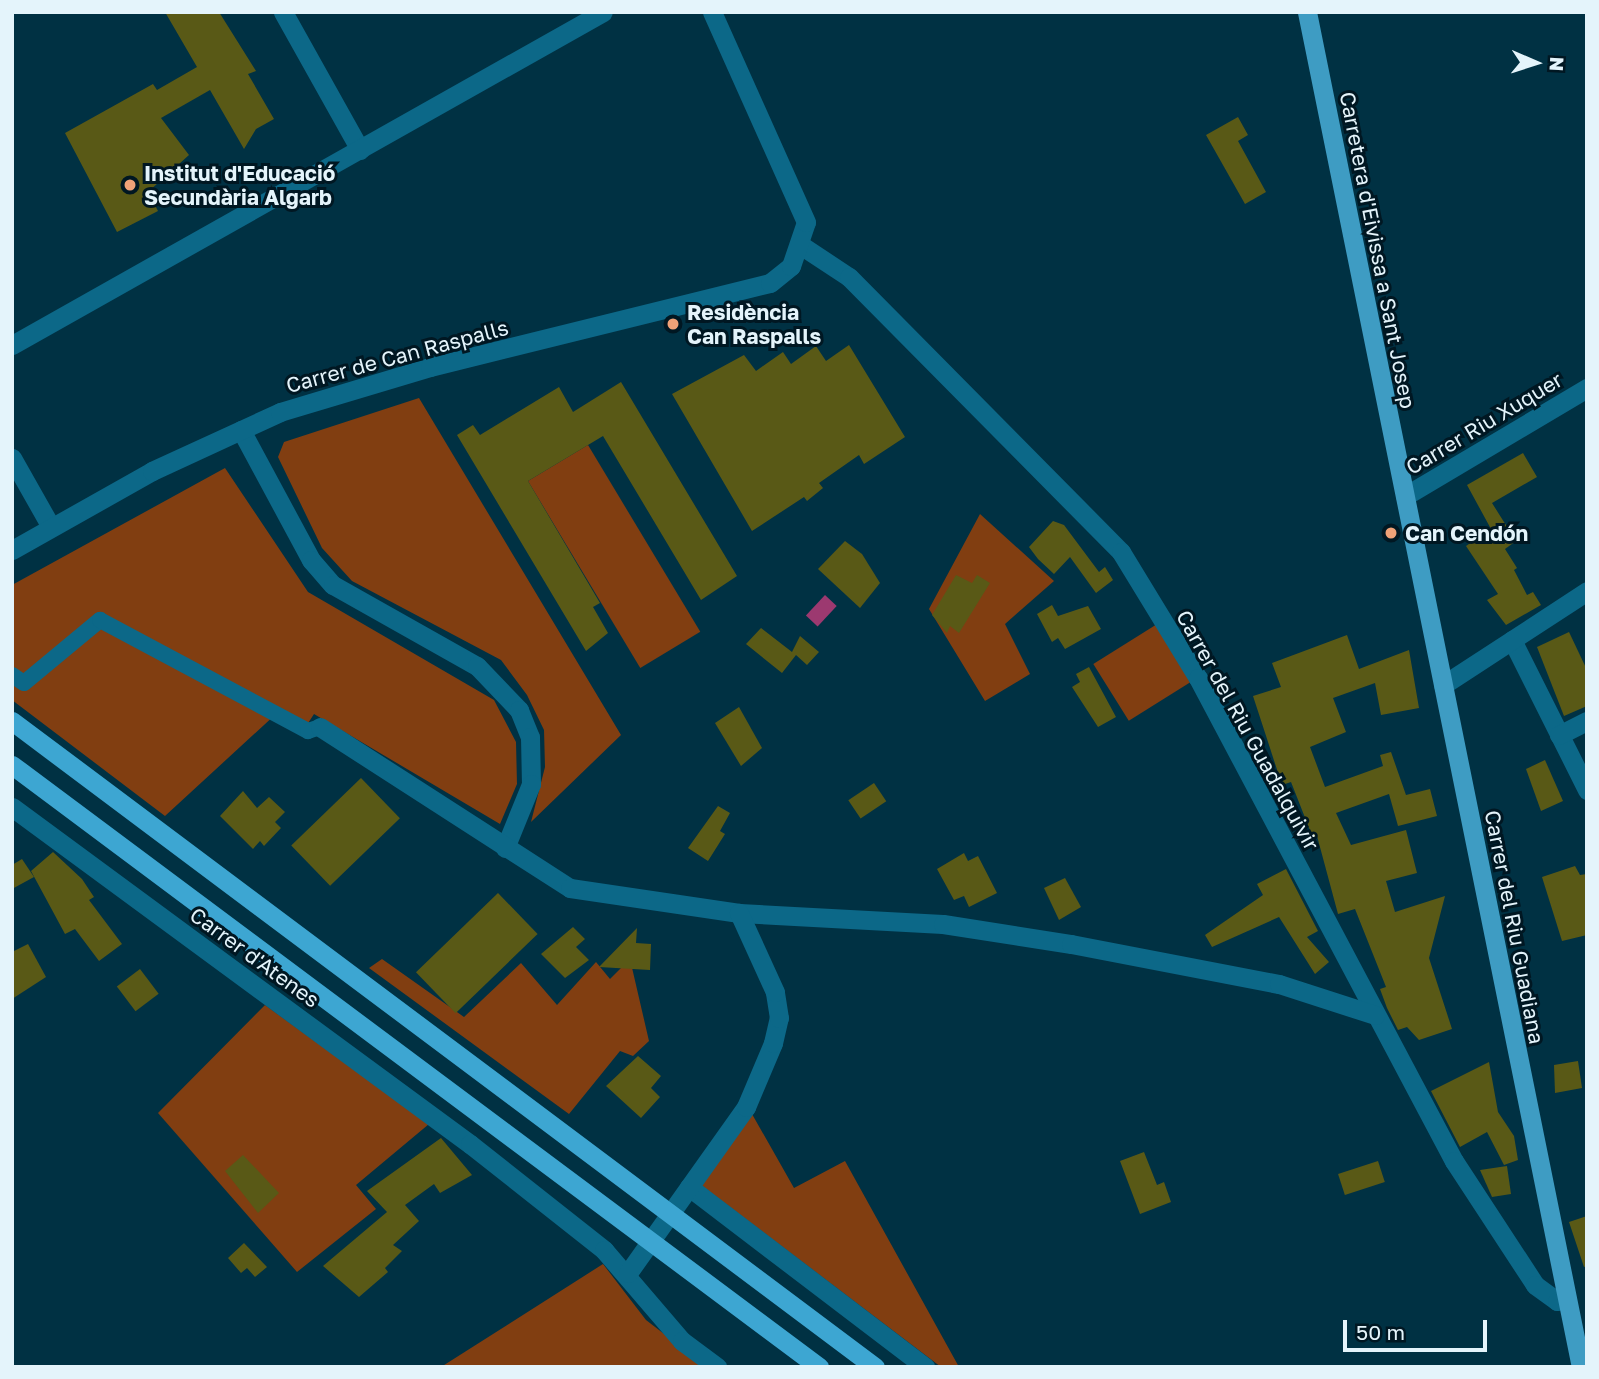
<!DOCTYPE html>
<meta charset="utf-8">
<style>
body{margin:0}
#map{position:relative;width:1599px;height:1379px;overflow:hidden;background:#003143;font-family:"Golos Text",sans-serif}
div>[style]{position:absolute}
.green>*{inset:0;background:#813e11;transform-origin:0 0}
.water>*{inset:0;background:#9c3970;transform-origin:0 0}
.building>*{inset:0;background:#595916;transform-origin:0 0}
.pedestrian>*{height:16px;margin:-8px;padding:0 8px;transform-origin:8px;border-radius:8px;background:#0c6888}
.minor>*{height:19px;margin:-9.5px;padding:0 9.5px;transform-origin:9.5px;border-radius:9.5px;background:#0c6888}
.primary>*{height:19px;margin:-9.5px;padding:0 9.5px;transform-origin:9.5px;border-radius:9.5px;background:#3e9cc3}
.trunk>*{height:19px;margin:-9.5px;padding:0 9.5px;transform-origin:9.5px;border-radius:9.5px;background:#3da6d2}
.dots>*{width:19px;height:19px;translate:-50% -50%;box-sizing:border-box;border:4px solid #001722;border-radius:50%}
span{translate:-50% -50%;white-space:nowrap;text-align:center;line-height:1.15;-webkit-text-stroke:6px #001722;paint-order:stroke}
.poi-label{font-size:21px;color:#e4f4fb;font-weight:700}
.left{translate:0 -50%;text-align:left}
.street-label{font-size:21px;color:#e4f4fb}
.frame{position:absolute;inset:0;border:14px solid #e4f4fb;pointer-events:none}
.north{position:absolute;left:1501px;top:28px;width:70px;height:70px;-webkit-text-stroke:5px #001722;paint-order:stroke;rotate:93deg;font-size:19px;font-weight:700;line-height:28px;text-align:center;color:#e4f4fb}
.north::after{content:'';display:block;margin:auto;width:24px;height:32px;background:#e4f4fb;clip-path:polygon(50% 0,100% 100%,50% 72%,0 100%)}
.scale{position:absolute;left:1343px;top:1320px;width:144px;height:32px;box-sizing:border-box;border:4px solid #e4f4fb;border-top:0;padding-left:9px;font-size:21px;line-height:24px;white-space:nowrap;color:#e4f4fb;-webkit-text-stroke:5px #001722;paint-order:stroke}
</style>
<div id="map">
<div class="green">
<div style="clip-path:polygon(419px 398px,621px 735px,531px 822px,545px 767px,544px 730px,527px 695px,501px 660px,352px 581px,322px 548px,278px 457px,284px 442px)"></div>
<div style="left:588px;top:445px;width:218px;height:70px;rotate:59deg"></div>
<div style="clip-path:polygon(225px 468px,308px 592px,494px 700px,516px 742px,517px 784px,500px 824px,314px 714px,303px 731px,277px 713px,165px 816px,12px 700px,12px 585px)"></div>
<div style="clip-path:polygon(980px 514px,1054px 581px,1005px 624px,1030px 674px,985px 701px,929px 609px)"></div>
<div style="left:1162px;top:621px;width:67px;height:81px;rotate:58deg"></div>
<div style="clip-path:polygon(382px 959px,464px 1017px,521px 963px,557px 1005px,596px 962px,610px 979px,630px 959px,649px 1041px,633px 1056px,620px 1051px,569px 1114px,369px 968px)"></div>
<div style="clip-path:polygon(265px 1005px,429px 1124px,356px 1185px,376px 1209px,297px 1272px,158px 1113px)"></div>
<div style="clip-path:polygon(752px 1114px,794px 1188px,845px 1161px,959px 1367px,941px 1367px,701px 1185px)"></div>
<div style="clip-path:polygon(603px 1264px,646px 1320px,707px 1367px,441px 1367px)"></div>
</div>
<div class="water">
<div style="left:825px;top:595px;width:16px;height:28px;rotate:43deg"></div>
</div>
<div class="building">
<div style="clip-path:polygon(165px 12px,219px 12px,256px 71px,248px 74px,274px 119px,256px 129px,244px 149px,210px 90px,161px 118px,189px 155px,148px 192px,158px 211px,117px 232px,65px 133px,153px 84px,157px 90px,197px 67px)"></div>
<div style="clip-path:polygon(1238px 117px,1248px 135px,1238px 141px,1266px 192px,1245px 204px,1206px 135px)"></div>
<div style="clip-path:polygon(849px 345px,905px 437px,864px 464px,859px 455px,819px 483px,823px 488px,807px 501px,804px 497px,752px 531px,672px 394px,744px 355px,756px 371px,783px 352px,791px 364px,816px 346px,826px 361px)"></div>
<div style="clip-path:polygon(621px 382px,737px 576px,701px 600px,603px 436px,528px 481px,600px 603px,593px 607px,608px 633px,586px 651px,457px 435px,473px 425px,480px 435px,559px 387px,573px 412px)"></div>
<div style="clip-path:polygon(1523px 453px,1537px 477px,1492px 503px,1516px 541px,1505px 549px,1517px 568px,1514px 570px,1527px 595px,1533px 592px,1541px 605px,1506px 625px,1487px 600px,1498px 594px,1466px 546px,1491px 529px,1467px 485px)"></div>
<div style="clip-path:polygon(1053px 521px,1064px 525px,1099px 572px,1105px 567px,1113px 580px,1096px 593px,1070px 557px,1054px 574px,1038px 559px,1029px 547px)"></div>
<div style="clip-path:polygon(845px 541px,862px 554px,880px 583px,860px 608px,818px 569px)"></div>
<div style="clip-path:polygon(956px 575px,972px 583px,977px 575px,990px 583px,959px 633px,950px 626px,947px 633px,932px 615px)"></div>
<div style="clip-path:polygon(1052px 605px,1058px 616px,1088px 606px,1101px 629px,1065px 649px,1058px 638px,1052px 642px,1037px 614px)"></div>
<div style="clip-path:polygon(761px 628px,792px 652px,800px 636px,819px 652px,807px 665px,796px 655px,782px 673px,746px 644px)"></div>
<div style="clip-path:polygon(1569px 632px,1587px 670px,1587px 706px,1564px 716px,1537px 647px)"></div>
<div style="clip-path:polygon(1347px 635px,1359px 669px,1409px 650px,1419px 708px,1381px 715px,1375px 683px,1333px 698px,1346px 732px,1310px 747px,1325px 787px,1383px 766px,1380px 755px,1391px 752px,1406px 795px,1430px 789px,1437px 816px,1398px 826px,1389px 794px,1336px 813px,1351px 845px,1406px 830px,1417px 873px,1386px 881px,1395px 912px,1445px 896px,1429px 958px,1452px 1029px,1419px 1040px,1407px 1027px,1398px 1030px,1387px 1008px,1380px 989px,1386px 987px,1355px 909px,1338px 914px,1317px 836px,1313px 838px,1291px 782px,1282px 785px,1253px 696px,1281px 687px,1272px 663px)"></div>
<div style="clip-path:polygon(1089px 667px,1116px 717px,1098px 727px,1072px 687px,1080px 682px,1076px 674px)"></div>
<div style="clip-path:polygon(739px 707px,762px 748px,741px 766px,715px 723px)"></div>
<div style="clip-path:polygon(1545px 760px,1563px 801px,1541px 811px,1526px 769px)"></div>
<div style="left:361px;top:778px;width:56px;height:97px;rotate:46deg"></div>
<div style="left:874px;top:783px;width:22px;height:31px;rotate:56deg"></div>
<div style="clip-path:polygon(243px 791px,257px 808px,269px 797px,285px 812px,275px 822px,281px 828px,264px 846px,260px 841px,253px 849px,220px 816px)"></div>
<div style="clip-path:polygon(718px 806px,730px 813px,720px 831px,725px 834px,708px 861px,688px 848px)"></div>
<div style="clip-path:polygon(53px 852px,82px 879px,94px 897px,89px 900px,122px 944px,99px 961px,75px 929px,65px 934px,31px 871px)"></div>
<div style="clip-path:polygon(964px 853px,968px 861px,978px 856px,997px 893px,969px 907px,964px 896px,954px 900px,937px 869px)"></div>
<div style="clip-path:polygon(22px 859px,34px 877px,12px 889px,12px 865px)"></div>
<div style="clip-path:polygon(1575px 866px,1580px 875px,1587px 874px,1587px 935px,1562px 941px,1542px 877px)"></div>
<div style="clip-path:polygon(1286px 869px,1318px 931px,1307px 937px,1329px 962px,1315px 974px,1279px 917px,1212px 947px,1205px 935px,1263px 895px,1257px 884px)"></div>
<div style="clip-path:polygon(1065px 878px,1081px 907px,1059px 920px,1044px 888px)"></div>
<div style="left:498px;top:893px;width:57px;height:114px;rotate:46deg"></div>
<div style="clip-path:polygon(573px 927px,585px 939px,576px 947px,589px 960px,565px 978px,541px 954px)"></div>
<div style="clip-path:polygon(637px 928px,636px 943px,651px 944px,650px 970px,599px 967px)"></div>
<div style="clip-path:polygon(28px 944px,46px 977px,12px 999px,12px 952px)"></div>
<div style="left:140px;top:969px;width:31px;height:29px;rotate:53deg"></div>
<div style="clip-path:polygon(638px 1056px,661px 1076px,651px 1088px,660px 1097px,641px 1118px,606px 1086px)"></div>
<div style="clip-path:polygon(1578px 1061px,1582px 1088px,1555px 1093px,1554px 1065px)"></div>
<div style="clip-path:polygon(1489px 1062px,1498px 1112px,1514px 1136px,1518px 1160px,1504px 1165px,1487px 1132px,1460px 1147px,1431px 1091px)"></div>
<div style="clip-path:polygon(441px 1138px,472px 1175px,440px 1193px,434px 1184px,405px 1205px,419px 1221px,393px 1245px,402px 1251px,385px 1268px,388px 1272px,359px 1297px,323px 1266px,387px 1212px,367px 1191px)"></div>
<div style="clip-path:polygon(1144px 1152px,1157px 1185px,1164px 1182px,1171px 1202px,1140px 1214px,1120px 1161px)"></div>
<div style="clip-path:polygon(243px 1155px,279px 1193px,258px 1213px,225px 1171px)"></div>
<div style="left:1378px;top:1161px;width:22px;height:42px;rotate:72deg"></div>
<div style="clip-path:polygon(1507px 1166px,1511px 1194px,1492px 1197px,1480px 1170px)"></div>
<div style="clip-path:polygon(1587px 1216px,1587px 1266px,1584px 1267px,1569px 1222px)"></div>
<div style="clip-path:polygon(244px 1243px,267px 1267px,255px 1277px,247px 1268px,241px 1273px,228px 1258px)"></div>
</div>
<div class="pedestrian">
<div style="left:12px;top:675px;width:14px;rotate:34deg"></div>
<div style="left:24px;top:683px;width:99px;rotate:-39.7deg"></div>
<div style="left:100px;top:620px;width:236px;rotate:28.1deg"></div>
<div style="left:308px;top:731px;width:13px;rotate:-18deg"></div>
</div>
<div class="minor">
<div style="left:283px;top:12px;width:158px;rotate:60.8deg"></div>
<div style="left:802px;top:246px;width:56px;rotate:33.4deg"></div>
<div style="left:849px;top:277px;width:387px;rotate:45.3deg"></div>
<div style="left:1121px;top:552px;width:148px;rotate:58.6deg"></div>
<div style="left:1198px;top:678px;width:547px;rotate:62.08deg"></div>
<div style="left:1454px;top:1161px;width:148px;rotate:56.8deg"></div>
<div style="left:1535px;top:1285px;width:27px;rotate:36deg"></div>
<div style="left:1557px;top:1301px;width:10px;rotate:-11deg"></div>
<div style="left:12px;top:345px;width:678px;rotate:-29.4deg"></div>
<div style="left:241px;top:430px;width:148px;rotate:61.7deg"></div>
<div style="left:311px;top:560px;width:33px;rotate:49deg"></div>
<div style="left:333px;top:585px;width:165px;rotate:29.4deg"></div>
<div style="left:477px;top:666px;width:61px;rotate:46.3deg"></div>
<div style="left:519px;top:710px;width:29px;rotate:68deg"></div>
<div style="left:530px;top:737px;width:47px;rotate:88.8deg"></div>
<div style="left:531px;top:784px;width:69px;rotate:112.1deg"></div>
<div style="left:12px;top:458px;width:79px;rotate:60.5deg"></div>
<div style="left:1405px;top:496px;width:212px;rotate:-30.7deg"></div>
<div style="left:12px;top:550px;width:161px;rotate:-29.4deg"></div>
<div style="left:152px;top:471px;width:141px;rotate:-24.7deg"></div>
<div style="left:280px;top:412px;width:157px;rotate:-16.7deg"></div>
<div style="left:430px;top:367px;width:350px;rotate:-13.9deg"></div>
<div style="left:770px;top:283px;width:27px;rotate:-39deg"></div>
<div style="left:791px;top:266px;width:46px;rotate:-71.2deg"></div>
<div style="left:806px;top:222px;width:230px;rotate:-114.1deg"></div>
<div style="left:1512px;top:640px;width:168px;rotate:63.4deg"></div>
<div style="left:1443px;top:685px;width:172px;rotate:-33.1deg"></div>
<div style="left:320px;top:727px;width:297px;rotate:32.8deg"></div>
<div style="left:570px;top:888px;width:171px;rotate:8.4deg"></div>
<div style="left:739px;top:913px;width:204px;rotate:3.1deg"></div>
<div style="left:943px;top:924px;width:130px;rotate:8.9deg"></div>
<div style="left:1071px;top:944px;width:212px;rotate:10.9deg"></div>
<div style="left:1279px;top:984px;width:101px;rotate:17.9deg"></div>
<div style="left:1559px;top:735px;width:31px;rotate:-27deg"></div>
<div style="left:12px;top:807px;width:569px;rotate:36.35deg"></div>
<div style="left:470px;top:1144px;width:171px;rotate:38.3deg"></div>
<div style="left:604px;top:1250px;width:120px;rotate:49.4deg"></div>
<div style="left:682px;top:1341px;width:44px;rotate:36.6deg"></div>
<div style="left:689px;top:1187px;width:297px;rotate:37.3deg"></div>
<div style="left:628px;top:1273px;width:204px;rotate:-54.6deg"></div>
<div style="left:746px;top:1107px;width:69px;rotate:-67.1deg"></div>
<div style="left:773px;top:1043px;width:26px;rotate:-77deg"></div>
<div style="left:779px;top:1018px;width:26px;rotate:-99deg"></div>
<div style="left:775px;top:992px;width:87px;rotate:-114.5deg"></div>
</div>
<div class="primary">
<div style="left:1307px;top:12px;width:1382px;rotate:78.57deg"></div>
</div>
<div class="trunk">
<div style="left:12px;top:721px;width:1078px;rotate:36.82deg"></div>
<div style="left:12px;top:765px;width:1007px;rotate:36.72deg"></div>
</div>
<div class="dots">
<div style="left:130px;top:185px;background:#f0a278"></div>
<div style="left:673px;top:324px;background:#f0a278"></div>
<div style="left:1391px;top:533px;background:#f0a278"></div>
</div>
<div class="poi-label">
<span class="left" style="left:144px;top:185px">Institut d'Educació<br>Secundària Algarb</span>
<span class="left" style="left:687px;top:324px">Residència<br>Can Raspalls</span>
<span class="left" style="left:1405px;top:533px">Can Cendón</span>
</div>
<div class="street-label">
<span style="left:1378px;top:250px;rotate:79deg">Carretera d'Eivissa a Sant Josep</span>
<span style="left:397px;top:356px;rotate:-15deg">Carrer de Can Raspalls</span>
<span style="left:1484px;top:423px;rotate:-31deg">Carrer Riu Xuquer</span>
<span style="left:1248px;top:730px;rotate:61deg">Carrer del Riu Guadalquivir</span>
<span style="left:1515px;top:927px;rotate:79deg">Carrer del Riu Guadiana</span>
<span style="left:255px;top:957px;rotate:36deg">Carrer d'Atenes</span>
</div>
<div class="frame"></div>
<div class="north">N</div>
<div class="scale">50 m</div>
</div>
